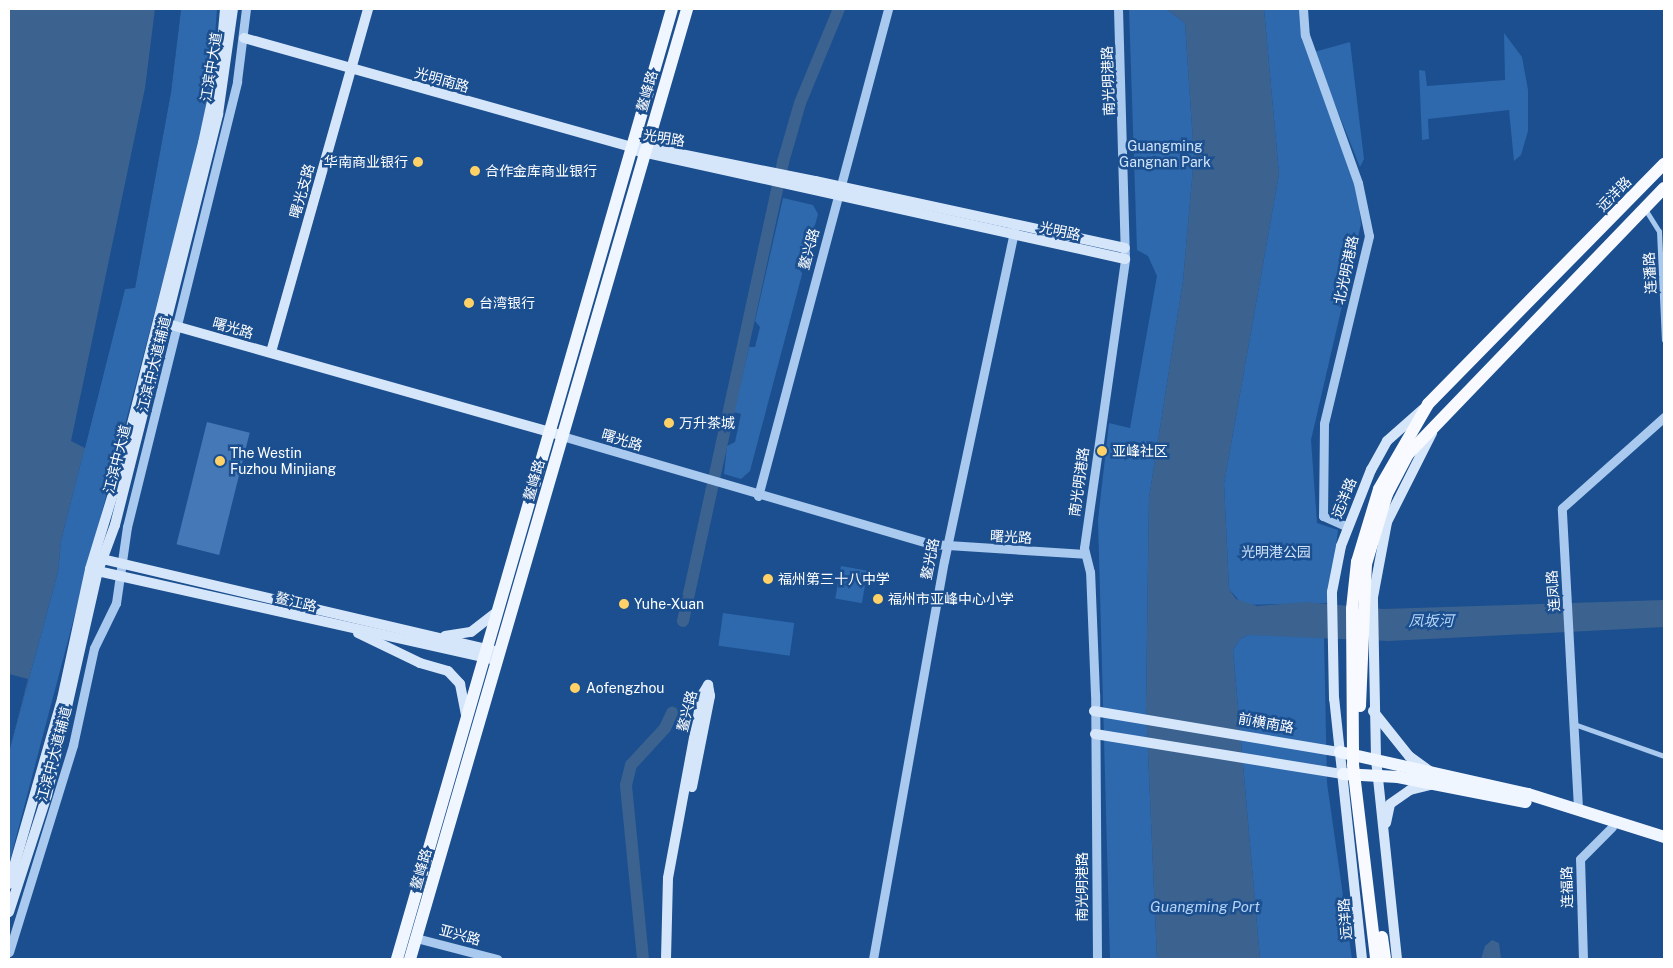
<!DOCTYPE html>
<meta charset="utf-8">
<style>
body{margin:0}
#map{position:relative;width:1673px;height:968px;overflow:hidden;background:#1b4f8f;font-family:"Public Sans","Noto Sans SC",sans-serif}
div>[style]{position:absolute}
.green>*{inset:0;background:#2e69ad;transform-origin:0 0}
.water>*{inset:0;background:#3c6290}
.pier>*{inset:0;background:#1b4f8f}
.river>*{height:12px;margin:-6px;padding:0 6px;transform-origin:6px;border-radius:6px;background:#3c6290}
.building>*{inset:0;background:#4478b7;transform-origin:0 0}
.minor>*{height:5px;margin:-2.5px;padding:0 2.5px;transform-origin:2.5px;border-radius:2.5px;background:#a9c9ee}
.tertiary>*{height:9px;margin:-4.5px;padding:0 4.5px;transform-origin:4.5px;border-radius:4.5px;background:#a9c9ee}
.secondary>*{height:10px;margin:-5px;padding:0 5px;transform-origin:5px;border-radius:5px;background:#d6e6fa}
.primary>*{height:12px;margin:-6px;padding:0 6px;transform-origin:6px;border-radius:6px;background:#f0f6ff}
.trunk>*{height:12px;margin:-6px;padding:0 6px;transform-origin:6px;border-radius:6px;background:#f8faff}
.trunk-bridge>*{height:12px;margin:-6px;padding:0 6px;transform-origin:6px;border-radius:6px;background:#f8faff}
.dots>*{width:14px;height:14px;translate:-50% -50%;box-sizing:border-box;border:2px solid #1b4f8f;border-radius:50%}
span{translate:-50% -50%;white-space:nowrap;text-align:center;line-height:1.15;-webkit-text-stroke:5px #1b4f8f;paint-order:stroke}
.street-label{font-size:14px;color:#fff}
.park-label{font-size:14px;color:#cfe3fa}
.poi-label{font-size:14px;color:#fff}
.right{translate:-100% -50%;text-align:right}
.left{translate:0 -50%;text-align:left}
.water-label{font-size:15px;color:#b5d3f5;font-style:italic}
.frame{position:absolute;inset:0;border:10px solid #fff;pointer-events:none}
</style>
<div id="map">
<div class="green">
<div style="clip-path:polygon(181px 9px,217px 9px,212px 73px,199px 144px,9px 864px,9px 752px,58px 572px,61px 541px,125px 288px,135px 288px,171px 92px)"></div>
<div style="clip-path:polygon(1129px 9px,1166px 9px,1185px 23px,1194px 157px,1183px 281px,1149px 498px,1146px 706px,1157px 959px,1110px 959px,1098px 520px,1109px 423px,1130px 428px,1157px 276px,1148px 256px,1137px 250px)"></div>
<div style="clip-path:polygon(1264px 9px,1300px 9px,1357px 190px,1361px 224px,1311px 440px,1317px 523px,1338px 530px,1329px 603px,1243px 605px,1229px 589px,1224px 484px,1279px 174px)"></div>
<div style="clip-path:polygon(1504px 33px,1522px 57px,1528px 90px,1528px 131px,1521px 155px,1514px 161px,1509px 110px,1428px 119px,1429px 139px,1422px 140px,1419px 70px,1425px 71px,1427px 86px,1505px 80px)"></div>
<div style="clip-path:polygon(1350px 42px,1364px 159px,1360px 167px,1314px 52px)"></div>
<div style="clip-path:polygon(783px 198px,813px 205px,818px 214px,750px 471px,741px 479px,724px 474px,727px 446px,735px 442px,741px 414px,734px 412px,749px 347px,755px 347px,760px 327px,755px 321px)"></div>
<div style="left:841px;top:566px;width:27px;height:33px;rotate:10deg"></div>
<div style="left:723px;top:613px;width:72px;height:33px;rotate:8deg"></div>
<div style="clip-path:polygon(1248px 635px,1324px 636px,1327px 783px,1352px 959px,1260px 959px,1233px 650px,1240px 639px)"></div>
</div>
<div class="water">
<div style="clip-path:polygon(9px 9px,181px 9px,171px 92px,135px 288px,125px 289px,61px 541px,58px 572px,9px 752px)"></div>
<div style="clip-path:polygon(1166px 9px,1264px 9px,1279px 174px,1224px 484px,1229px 589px,1236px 599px,1257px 606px,1306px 602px,1383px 609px,1664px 600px,1664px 627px,1389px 641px,1248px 635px,1240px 639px,1233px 650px,1260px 959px,1157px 959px,1146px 706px,1149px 498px,1183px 281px,1194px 157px,1185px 23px)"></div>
<div style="clip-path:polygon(1492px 940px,1499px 943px,1501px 959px,1481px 959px,1485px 946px)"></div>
</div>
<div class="pier">
<div style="clip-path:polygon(155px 9px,181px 9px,171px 92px,135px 288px,125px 289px,85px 448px,71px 441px,145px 88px)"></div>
<div style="clip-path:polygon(9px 674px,28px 679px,9px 752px)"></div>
</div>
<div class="river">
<div style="left:683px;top:621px;width:470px;rotate:-77.7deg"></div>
<div style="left:783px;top:162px;width:61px;rotate:-73.9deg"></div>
<div style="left:800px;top:103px;width:102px;rotate:-67.5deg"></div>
<div style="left:643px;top:959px;width:175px;rotate:-95.6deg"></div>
<div style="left:626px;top:785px;width:21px;rotate:-76deg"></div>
<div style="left:631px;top:765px;width:50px;rotate:-47.4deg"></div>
<div style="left:665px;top:728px;width:17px;rotate:-65deg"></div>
</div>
<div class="building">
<div style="left:207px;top:422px;width:44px;height:126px;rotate:14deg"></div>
</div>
<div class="minor">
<div style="left:1645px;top:209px;width:26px;rotate:58deg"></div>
<div style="left:1659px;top:231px;width:109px;rotate:87.4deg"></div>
<div style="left:1574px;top:724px;width:96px;rotate:19.6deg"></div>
</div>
<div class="tertiary">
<div style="left:1303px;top:9px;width:26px;rotate:86deg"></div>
<div style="left:1305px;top:35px;width:157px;rotate:70.3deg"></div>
<div style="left:1358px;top:183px;width:54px;rotate:78.3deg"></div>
<div style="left:1369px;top:236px;width:193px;rotate:103.5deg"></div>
<div style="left:1324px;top:424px;width:92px;rotate:90.6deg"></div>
<div style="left:1323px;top:516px;width:27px;rotate:24deg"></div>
<div style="left:562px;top:436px;width:385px;rotate:16.3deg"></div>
<div style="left:932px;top:544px;width:153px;rotate:3.7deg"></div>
<div style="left:758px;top:496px;width:504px;rotate:-75.05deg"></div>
<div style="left:1578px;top:808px;width:300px;rotate:-93.1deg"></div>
<div style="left:1562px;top:508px;width:137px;rotate:-41.7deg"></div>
<div style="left:416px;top:938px;width:84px;rotate:14.5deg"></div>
<div style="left:9px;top:952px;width:217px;rotate:-72.8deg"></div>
<div style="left:73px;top:745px;width:99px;rotate:-77.8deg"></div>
<div style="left:94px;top:648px;width:50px;rotate:-63.9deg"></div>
<div style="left:116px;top:603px;width:77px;rotate:-81.8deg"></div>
<div style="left:127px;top:527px;width:459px;rotate:-76.1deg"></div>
<div style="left:237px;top:81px;width:73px;rotate:-82.9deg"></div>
<div style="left:873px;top:959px;width:404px;rotate:-79.9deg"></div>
<div style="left:944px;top:561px;width:340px;rotate:-78deg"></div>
<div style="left:1097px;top:959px;width:265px;rotate:-90.4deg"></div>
<div style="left:1095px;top:694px;width:122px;rotate:-92.3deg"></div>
<div style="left:1090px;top:572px;width:25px;rotate:-104deg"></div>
<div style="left:1084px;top:548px;width:292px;rotate:-81.9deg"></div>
<div style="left:1125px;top:259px;width:250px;rotate:-91.6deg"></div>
<div style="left:1583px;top:959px;width:100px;rotate:-91.7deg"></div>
<div style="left:1580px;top:859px;width:45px;rotate:-45deg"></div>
</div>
<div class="secondary">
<div style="left:244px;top:38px;width:404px;rotate:15.7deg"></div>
<div style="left:633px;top:147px;width:13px"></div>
<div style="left:646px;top:147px;width:172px;rotate:11.4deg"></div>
<div style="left:815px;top:181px;width:317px;rotate:12.2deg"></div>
<div style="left:638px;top:151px;width:499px;rotate:12.5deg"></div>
<div style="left:161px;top:322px;width:411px;rotate:15.8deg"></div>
<div style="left:271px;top:352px;width:356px;rotate:-74.2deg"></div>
<div style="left:98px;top:558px;width:406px;rotate:13.2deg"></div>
<div style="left:93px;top:570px;width:409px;rotate:12.6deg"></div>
<div style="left:358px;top:633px;width:69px;rotate:25.8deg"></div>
<div style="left:420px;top:663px;width:29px;rotate:16deg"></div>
<div style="left:448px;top:671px;width:18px;rotate:47deg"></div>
<div style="left:460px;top:684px;width:33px;rotate:79deg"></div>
<div style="left:445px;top:636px;width:26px;rotate:-9deg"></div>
<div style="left:471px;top:632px;width:34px;rotate:-38deg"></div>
<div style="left:1094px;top:711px;width:249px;rotate:9.5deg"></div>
<div style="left:1373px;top:711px;width:58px;rotate:51.3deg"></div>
<div style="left:1409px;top:756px;width:26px;rotate:36deg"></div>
<div style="left:1095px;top:734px;width:251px;rotate:9.2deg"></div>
<div style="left:692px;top:787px;width:93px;rotate:-78.8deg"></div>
<div style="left:710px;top:696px;width:11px;rotate:-100deg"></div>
<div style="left:1386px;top:823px;width:19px;rotate:-78deg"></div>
<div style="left:1390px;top:804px;width:24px;rotate:-35deg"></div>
<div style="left:1410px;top:790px;width:21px;rotate:-14deg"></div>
<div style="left:9px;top:884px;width:192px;rotate:-74deg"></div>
<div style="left:62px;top:699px;width:133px;rotate:-77.8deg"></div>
<div style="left:90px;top:569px;width:102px;rotate:-73deg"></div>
<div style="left:120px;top:471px;width:338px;rotate:-75.8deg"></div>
<div style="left:203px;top:143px;width:81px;rotate:-77.9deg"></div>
<div style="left:220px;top:64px;width:55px;rotate:-84.8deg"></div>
<div style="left:9px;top:912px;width:123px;rotate:-72deg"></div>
<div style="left:47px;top:795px;width:230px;rotate:-77.2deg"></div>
<div style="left:98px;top:571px;width:49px;rotate:-69.7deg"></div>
<div style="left:115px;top:525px;width:424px;rotate:-75.9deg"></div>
<div style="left:218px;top:114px;width:106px;rotate:-81.9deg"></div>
<div style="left:666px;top:959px;width:81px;rotate:-88.6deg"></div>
<div style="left:668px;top:878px;width:186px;rotate:-79.5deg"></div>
<div style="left:702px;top:695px;width:12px;rotate:-59deg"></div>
<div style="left:1362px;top:959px;width:262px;rotate:-96.1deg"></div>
<div style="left:1334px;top:699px;width:107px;rotate:-91.1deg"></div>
<div style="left:1332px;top:592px;width:47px;rotate:-78.9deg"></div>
<div style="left:1341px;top:546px;width:82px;rotate:-68.5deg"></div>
<div style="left:1371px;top:470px;width:33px;rotate:-61deg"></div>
<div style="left:1387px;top:441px;width:48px;rotate:-41.6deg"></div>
<div style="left:1397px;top:959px;width:202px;rotate:-96deg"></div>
<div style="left:1376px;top:758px;width:161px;rotate:-91.1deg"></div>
<div style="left:1373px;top:597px;width:76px;rotate:-79.4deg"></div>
<div style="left:1387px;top:522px;width:100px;rotate:-63.2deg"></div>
</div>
<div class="primary">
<div style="left:1340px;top:752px;width:193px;rotate:12.6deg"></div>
<div style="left:1528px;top:794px;width:143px;rotate:17.5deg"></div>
<div style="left:1343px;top:774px;width:55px;rotate:3.1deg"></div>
<div style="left:1398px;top:777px;width:130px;rotate:11.1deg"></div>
<div style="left:397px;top:959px;width:989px;rotate:-73.86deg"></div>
<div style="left:410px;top:959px;width:990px;rotate:-73.74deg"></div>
</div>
<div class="trunk">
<div style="left:1357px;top:562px;width:76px;rotate:-73.2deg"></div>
<div style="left:1379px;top:489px;width:98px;rotate:-60deg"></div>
<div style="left:1428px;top:404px;width:337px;rotate:-45.5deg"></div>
<div style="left:1366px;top:564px;width:73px;rotate:-73.3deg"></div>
<div style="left:1387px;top:494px;width:45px;rotate:-62.3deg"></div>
<div style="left:1408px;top:454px;width:369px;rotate:-46.1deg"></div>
</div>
<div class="trunk-bridge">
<div style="left:1357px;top:562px;width:47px;rotate:96.1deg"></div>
<div style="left:1352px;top:609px;width:156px;rotate:89.6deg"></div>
<div style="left:1353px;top:765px;width:195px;rotate:83.2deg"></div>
<div style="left:1360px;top:706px;width:142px;rotate:-87.6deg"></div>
<div style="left:1382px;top:937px;width:22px;rotate:82deg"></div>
</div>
<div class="dots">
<div style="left:418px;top:162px;background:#ffd166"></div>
<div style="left:475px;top:171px;background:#ffd166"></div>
<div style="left:469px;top:303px;background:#ffd166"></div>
<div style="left:669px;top:423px;background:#ffd166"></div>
<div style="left:1102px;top:451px;background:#ffd166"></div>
<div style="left:220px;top:461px;background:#ffd166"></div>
<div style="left:768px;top:579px;background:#ffd166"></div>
<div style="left:878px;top:599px;background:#ffd166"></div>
<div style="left:624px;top:604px;background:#ffd166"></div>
<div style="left:575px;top:688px;background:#ffd166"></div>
</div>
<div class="street-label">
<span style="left:211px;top:67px;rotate:-81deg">江滨中大道</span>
<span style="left:442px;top:80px;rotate:16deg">光明南路</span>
<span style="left:1108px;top:81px;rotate:-92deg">南光明港路</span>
<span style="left:647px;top:91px;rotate:-74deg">鳌峰路</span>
<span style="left:664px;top:138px;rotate:9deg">光明路</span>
<span style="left:302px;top:191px;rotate:-74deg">曙光支路</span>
<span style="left:1614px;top:194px;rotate:-46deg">远洋路</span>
<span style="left:1060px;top:231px;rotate:12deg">光明路</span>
<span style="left:809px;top:249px;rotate:-75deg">鳌兴路</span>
<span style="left:1346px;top:270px;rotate:-78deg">北光明港路</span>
<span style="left:1650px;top:273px;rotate:-93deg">连潘路</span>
<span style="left:233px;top:328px;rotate:16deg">曙光路</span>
<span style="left:154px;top:364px;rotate:-76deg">江滨中大道辅道</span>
<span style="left:622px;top:440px;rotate:17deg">曙光路</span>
<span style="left:117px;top:459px;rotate:-76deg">江滨中大道</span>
<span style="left:534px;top:480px;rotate:-74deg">鳌峰路</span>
<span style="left:1079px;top:482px;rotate:-82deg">南光明港路</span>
<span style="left:1344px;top:498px;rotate:-68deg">远洋路</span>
<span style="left:1011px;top:537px;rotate:3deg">曙光路</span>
<span style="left:930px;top:559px;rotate:-79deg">鳌光路</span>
<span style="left:1553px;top:591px;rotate:-94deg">连凤路</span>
<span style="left:296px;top:602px;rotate:13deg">鳌江路</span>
<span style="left:687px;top:711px;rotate:-76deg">鳌兴路</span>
<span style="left:1266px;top:723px;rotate:10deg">前横南路</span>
<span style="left:54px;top:754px;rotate:-75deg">江滨中大道辅道</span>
<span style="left:421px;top:869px;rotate:-74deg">鳌峰路</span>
<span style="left:1082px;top:887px;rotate:-90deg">南光明港路</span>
<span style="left:1567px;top:887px;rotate:-91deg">连福路</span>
<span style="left:1345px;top:919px;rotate:-94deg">远洋路</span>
<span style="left:460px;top:935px;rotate:15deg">亚兴路</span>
</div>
<div class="park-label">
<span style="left:1165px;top:154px">Guangming<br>Gangnan Park</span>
<span style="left:1276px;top:552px">光明港公园</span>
</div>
<div class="poi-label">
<span class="right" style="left:408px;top:162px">华南商业银行</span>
<span class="left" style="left:485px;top:171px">合作金库商业银行</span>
<span class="left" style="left:479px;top:303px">台湾银行</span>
<span class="left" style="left:679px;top:423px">万升茶城</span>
<span class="left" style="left:1112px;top:451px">亚峰社区</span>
<span class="left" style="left:230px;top:461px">The Westin<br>Fuzhou Minjiang</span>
<span class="left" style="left:778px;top:579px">福州第三十八中学</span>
<span class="left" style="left:888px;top:599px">福州市亚峰中心小学</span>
<span class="left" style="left:634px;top:604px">Yuhe-Xuan</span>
<span class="left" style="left:586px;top:688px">Aofengzhou</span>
</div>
<div class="water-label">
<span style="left:1431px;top:621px">凤坂河</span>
<span style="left:1205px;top:907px">Guangming Port</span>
</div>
<div class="frame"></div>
</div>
